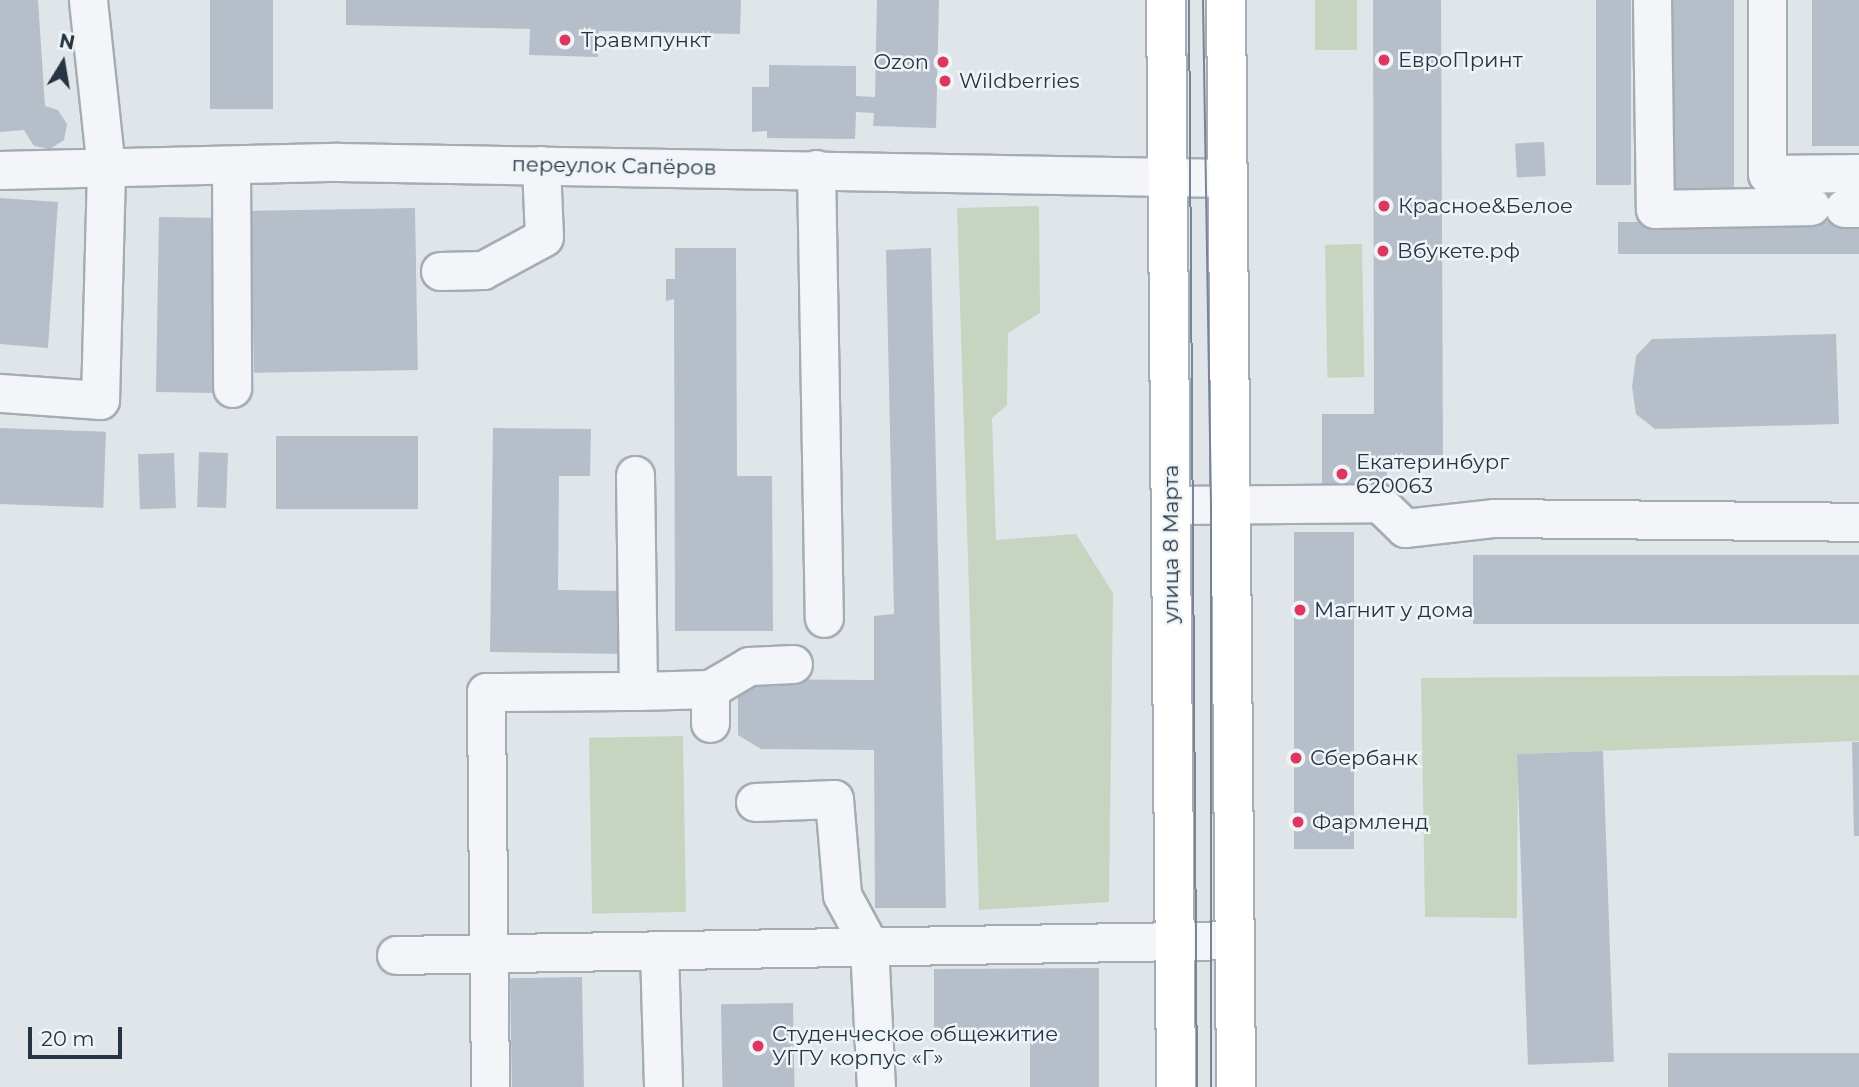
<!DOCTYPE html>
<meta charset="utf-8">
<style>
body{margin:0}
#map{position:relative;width:1859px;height:1087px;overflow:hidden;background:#e0e5ea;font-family:Montserrat,sans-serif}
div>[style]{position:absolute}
.green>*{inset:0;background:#c7d5c0;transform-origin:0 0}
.building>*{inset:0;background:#b6bec9;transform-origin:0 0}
.roads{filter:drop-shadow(2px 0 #a4acb5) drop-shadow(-2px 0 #a4acb5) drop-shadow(0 2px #a4acb5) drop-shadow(0 -2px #a4acb5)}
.minor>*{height:37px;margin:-18.5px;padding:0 18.5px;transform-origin:18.5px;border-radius:18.5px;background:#f3f5f8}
.major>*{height:38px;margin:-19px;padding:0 19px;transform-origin:19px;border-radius:19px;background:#fff}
.tram>*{height:2px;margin:-1px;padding:0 1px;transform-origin:1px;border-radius:1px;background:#778596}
.dots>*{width:19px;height:19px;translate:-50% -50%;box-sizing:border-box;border:4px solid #eff4f7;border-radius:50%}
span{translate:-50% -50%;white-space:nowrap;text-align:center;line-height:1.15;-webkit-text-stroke:5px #eff4f7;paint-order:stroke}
.poi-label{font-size:21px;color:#263444}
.left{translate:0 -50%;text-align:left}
.right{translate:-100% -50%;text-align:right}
.street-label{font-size:21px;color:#263444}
.north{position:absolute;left:28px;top:28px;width:70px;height:70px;-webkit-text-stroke:5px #eff4f7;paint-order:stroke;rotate:11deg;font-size:19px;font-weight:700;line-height:28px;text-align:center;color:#263444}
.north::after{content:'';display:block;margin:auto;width:24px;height:32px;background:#263444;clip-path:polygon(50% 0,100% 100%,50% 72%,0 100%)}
.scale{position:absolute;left:28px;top:1027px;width:94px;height:32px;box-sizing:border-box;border:4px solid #263444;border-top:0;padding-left:9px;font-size:21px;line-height:24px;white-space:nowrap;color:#263444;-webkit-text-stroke:5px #eff4f7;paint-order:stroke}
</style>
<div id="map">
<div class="green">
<div style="left:1315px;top:0;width:42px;height:50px"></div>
<div style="clip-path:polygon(1039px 206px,1040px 313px,1008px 333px,1007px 405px,992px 418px,996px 540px,1076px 534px,1113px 593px,1109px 902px,979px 910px,957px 208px)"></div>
<div style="left:1362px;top:244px;width:133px;height:37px;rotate:89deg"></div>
<div style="clip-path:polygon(1859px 675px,1859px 741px,1518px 754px,1517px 918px,1425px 917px,1421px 678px)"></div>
<div style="left:683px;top:736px;width:176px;height:94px;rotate:89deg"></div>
</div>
<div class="building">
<div style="clip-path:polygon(0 0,38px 0,45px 106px,58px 110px,67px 124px,64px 140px,50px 149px,34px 146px,24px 130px,0 132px)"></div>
<div style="left:210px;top:0;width:63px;height:109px"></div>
<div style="clip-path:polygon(346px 0,741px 0,740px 34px,599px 31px,598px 57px,529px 55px,530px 29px,346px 25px)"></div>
<div style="clip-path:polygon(877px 0,939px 0,936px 128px,873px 126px,874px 113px,856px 112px,855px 139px,767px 138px,767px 131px,752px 132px,752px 87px,769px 87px,769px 65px,856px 66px,856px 96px,875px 97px)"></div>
<div style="clip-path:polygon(1373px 0,1441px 0,1443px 455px,1387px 455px,1387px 487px,1322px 487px,1322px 414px,1374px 414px)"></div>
<div style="left:1596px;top:0;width:35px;height:185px"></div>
<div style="left:1668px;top:0;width:66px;height:199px"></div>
<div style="left:1812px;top:0;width:47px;height:146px"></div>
<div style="left:1544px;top:142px;width:34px;height:29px;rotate:87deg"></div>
<div style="clip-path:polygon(0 198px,58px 202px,48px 348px,0 344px)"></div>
<div style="left:415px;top:208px;width:162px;height:164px;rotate:89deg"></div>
<div style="left:159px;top:217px;width:62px;height:175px;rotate:1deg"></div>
<div style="left:1859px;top:222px;width:32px;height:241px;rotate:90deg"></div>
<div style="clip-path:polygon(675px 248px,736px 248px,737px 476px,772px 476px,773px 631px,675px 631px,674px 299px,666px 301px,666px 279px,675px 279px)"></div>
<div style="clip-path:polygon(931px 248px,946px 908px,875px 908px,874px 750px,761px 749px,738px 735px,738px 679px,874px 680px,874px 616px,894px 614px,886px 250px)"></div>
<div style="clip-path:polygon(1836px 334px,1839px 424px,1655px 429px,1636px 414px,1632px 387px,1636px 356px,1652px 339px)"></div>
<div style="left:0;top:428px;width:106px;height:76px;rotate:2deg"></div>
<div style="clip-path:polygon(493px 428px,591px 429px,590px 476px,559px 476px,558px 590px,626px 591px,625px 654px,490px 652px)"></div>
<div style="left:276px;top:436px;width:142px;height:73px"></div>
<div style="left:199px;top:452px;width:29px;height:55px;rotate:2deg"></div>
<div style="left:174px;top:453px;width:55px;height:36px;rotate:88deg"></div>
<div style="left:1354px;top:532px;width:317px;height:60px;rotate:90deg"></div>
<div style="left:1859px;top:555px;width:69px;height:386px;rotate:90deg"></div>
<div style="clip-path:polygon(1852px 742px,1859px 742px,1859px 836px,1854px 836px)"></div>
<div style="left:1603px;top:751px;width:311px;height:86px;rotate:88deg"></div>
<div style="clip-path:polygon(1099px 968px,1099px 1087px,1030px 1087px,1030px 1036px,934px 1036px,934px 969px)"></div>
<div style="left:582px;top:977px;width:110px;height:72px;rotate:89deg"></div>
<div style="left:793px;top:1003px;width:84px;height:72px;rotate:89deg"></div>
<div style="left:1859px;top:1053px;width:34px;height:191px;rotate:90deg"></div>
</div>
<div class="roads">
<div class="minor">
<div style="left:1652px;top:0;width:209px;rotate:89.2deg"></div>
<div style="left:1655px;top:209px;width:156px;rotate:-1.1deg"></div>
<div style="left:1767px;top:0;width:174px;rotate:90deg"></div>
<div style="left:1767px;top:174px;width:92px;rotate:-0.6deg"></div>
<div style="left:231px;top:167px;width:221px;rotate:89.7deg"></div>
<div style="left:816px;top:169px;width:449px;rotate:89deg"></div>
<div style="left:0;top:170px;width:338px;rotate:-1.4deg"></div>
<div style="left:338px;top:162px;width:890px;rotate:1.03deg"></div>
<div style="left:1844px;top:208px;width:15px"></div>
<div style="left:440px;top:271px;width:43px;rotate:-1.3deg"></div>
<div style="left:483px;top:270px;width:69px;rotate:-28.4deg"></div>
<div style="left:544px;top:237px;width:72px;rotate:-92.4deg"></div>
<div style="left:0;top:393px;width:100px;rotate:4deg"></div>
<div style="left:100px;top:400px;width:231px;rotate:-88.5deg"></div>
<div style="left:106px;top:169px;width:170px;rotate:-96.1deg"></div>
<div style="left:635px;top:475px;width:216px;rotate:89.2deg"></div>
<div style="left:638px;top:691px;width:72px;rotate:-1.6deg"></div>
<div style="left:710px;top:689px;width:45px;rotate:-30.5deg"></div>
<div style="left:749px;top:666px;width:44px;rotate:-2.6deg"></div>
<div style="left:1170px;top:505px;width:209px;rotate:-0.5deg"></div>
<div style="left:1379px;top:503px;width:36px;rotate:44deg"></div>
<div style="left:1405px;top:528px;width:90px;rotate:-6.4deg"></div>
<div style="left:1494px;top:518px;width:365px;rotate:0.6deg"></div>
<div style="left:710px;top:689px;width:34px;rotate:90deg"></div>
<div style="left:755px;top:802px;width:79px;rotate:-2.2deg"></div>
<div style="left:834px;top:799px;width:96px;rotate:85.2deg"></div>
<div style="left:842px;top:895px;width:57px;rotate:61.6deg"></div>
<div style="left:869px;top:945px;width:142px;rotate:87.2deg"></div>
<div style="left:659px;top:950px;width:137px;rotate:88.3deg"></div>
<div style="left:396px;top:955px;width:839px;rotate:-1.02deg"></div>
<div style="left:490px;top:1087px;width:395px;rotate:-90.6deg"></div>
<div style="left:486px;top:692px;width:152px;rotate:-0.4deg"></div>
</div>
<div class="major">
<div style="left:1166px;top:0;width:1087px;rotate:89.47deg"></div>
<div style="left:1226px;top:0;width:1087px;rotate:89.47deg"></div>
</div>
</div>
<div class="tram">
<div style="left:1189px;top:0;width:1087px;rotate:89.58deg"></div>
<div style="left:1203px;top:0;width:505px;rotate:89.09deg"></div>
<div style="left:1211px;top:505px;width:582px;rotate:90deg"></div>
</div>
<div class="dots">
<div style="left:565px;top:40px;background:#dd375f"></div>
<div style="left:1384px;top:60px;background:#dd375f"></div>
<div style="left:943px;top:62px;background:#dd375f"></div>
<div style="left:945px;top:81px;background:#dd375f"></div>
<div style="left:1384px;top:206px;background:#dd375f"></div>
<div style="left:1383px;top:251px;background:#dd375f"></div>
<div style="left:1342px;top:474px;background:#dd375f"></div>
<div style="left:1300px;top:610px;background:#dd375f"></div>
<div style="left:1296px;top:758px;background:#dd375f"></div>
<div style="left:1298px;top:822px;background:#dd375f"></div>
<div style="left:758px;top:1046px;background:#dd375f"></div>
</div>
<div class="poi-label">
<span class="left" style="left:581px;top:40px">Травмпункт</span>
<span class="left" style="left:1398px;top:60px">ЕвроПринт</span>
<span class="right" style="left:929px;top:62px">Ozon</span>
<span class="left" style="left:959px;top:81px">Wildberries</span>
<span class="left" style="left:1398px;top:206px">Красное&amp;Белое</span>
<span class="left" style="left:1397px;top:251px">Вбукете.рф</span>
<span class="left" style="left:1356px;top:474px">Екатеринбург<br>620063</span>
<span class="left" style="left:1314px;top:610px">Магнит у дома</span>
<span class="left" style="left:1310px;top:758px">Сбербанк</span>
<span class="left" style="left:1312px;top:822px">Фармленд</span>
<span class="left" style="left:772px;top:1046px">Студенческое общежитие<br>УГГУ корпус «Г»</span>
</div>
<div class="street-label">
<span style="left:614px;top:166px;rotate:1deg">переулок Сапёров</span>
<span style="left:1171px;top:544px;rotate:-90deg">улица 8 Марта</span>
</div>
<div class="north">N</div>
<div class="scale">20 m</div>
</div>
